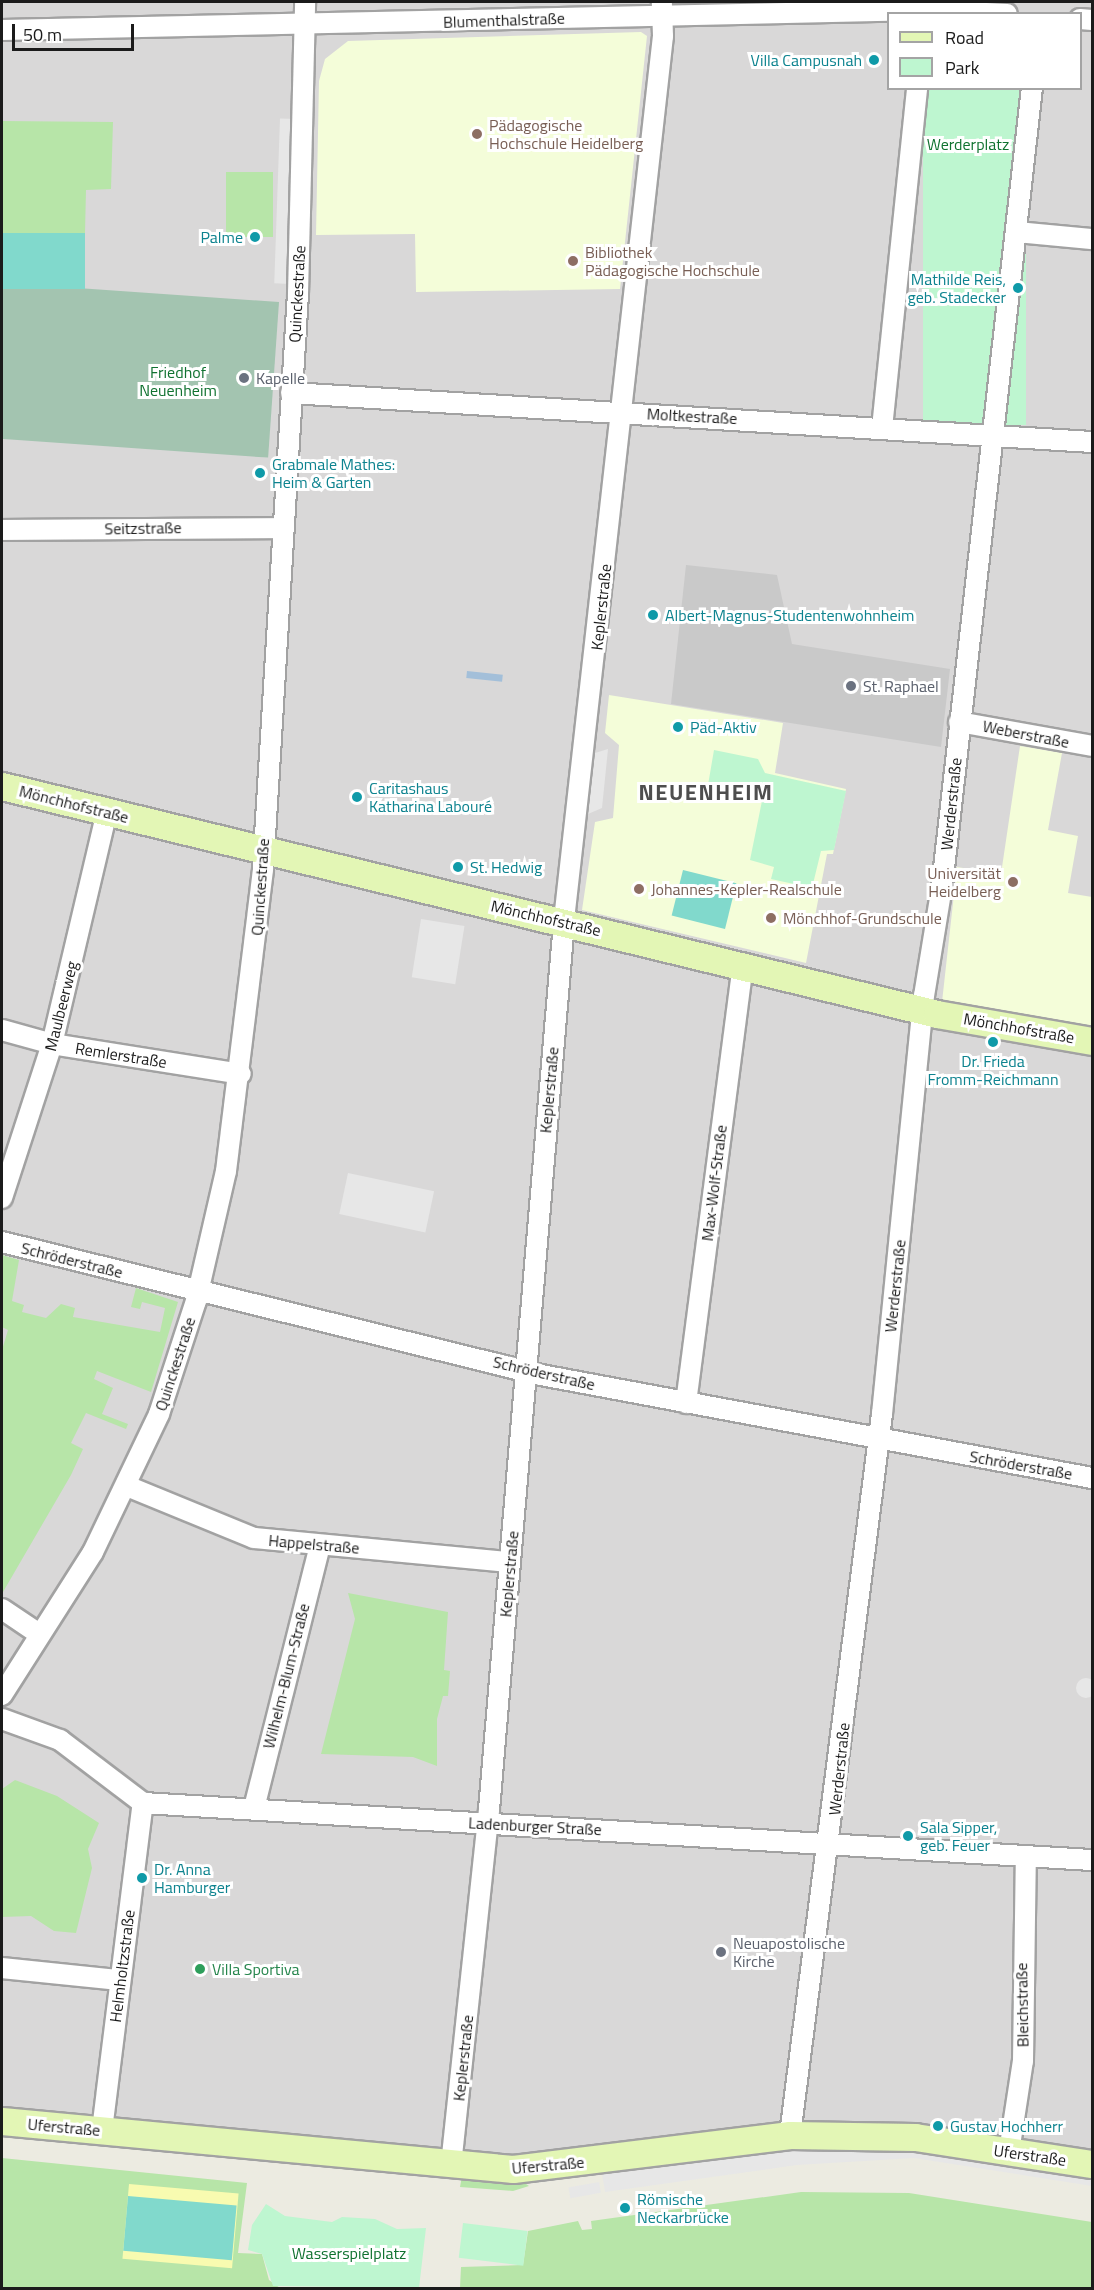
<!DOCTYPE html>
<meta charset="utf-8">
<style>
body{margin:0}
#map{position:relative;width:1094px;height:2290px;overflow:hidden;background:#ecebe1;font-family:"Titillium Web",sans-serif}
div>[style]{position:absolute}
.residential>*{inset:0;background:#d9d8d8}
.education>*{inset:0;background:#f4fdd9}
.religious>*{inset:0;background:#c9c9c9}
.grass>*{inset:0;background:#b7e5a8;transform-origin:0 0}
.sand>*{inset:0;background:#f8fbb0;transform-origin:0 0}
.cemetery>*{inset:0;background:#a3c4b0;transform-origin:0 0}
.park>*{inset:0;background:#bef6d0;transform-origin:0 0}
.pitch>*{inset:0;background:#81d9cc;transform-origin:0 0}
.parking>*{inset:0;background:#e7e7e7;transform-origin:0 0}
.round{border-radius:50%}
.water>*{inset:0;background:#a3bfd9;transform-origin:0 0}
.roads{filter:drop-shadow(2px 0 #a2a2a2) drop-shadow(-2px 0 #a2a2a2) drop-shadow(0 2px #a2a2a2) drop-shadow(0 -2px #a2a2a2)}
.street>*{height:20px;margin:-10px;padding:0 10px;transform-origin:10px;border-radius:10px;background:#fff}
.secondary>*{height:27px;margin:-13.5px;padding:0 13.5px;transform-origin:13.5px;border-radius:13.5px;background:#e3f6b5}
.dots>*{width:16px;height:16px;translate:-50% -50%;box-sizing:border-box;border:3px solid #fff;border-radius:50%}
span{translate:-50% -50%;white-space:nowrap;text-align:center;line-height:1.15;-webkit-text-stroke:6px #fff;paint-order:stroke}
.street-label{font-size:16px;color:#1b1b1b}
.culture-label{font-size:16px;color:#0d838f}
.right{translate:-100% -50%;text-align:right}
.left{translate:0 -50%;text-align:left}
.education-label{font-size:16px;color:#785e54}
.park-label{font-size:16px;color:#107230}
.worship-label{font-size:16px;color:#5b616d}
.leisure-label{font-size:16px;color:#27864d}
.district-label{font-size:22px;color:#4e4e4e;font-weight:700;letter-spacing:1.5px}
.frame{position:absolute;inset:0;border:3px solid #1b1b1b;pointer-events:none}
.legend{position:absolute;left:887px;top:12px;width:195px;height:78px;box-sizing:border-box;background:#fff;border:2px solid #a4a4a4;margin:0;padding:8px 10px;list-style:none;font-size:18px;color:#1b1b1b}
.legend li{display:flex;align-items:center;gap:12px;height:30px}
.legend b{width:30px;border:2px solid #a4a4a4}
.scale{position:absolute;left:12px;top:24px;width:122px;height:27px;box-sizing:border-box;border:3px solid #1b1b1b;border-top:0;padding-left:8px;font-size:18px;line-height:21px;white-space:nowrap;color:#1b1b1b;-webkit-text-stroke:4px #fff;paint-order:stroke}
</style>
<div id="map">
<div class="residential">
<div style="clip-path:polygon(evenodd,2px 2px,1092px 2px,1092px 2160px,933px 2134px,507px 2161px,2px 2107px,2px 2px,888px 14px,1080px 14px,1080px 88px,888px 88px,888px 14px)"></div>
</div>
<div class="education">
<div style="clip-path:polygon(641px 32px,647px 36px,620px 289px,416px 292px,415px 234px,316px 235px,319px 81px,325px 59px,348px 41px)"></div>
<div style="clip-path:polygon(609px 695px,783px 723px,775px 773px,846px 789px,833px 854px,827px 854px,806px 963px,582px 910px,595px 822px,613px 818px,619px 745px,605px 733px)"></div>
<div style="clip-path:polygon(1020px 746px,1062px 753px,1048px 830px,1078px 836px,1068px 893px,1092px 897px,1092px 1028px,942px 1002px,957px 867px,1001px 874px)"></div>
</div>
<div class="religious">
<div style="clip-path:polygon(686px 565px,777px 575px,792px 644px,950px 669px,941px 747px,671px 704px)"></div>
</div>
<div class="grass">
<div style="clip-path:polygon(2px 121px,113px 122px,111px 189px,86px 190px,85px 233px,2px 233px)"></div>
<div style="left:226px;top:172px;width:47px;height:65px"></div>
<div style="clip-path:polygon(2px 1255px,19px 1260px,12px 1301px,24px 1305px,22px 1312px,46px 1318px,61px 1304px,75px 1308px,73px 1317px,160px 1332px,165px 1308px,142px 1302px,140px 1309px,131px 1307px,136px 1288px,178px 1302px,151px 1392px,97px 1371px,94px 1379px,113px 1388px,102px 1414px,128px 1424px,126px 1429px,86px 1413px,71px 1443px,83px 1449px,71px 1475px,3px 1592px,2px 1350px,8px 1330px,2px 1327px)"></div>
<div style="clip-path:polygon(348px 1593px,448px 1612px,444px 1670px,450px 1671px,448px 1696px,443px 1696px,437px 1719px,437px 1766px,413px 1757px,321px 1754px,355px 1619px)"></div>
<div style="clip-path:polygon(15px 1780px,57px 1796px,99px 1823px,88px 1849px,92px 1868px,76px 1933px,54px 1931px,31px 1916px,2px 1917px,2px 1789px)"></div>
<div style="clip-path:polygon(2px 2158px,247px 2183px,238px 2253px,262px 2254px,269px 2280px,280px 2288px,2px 2288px)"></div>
<div style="clip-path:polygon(462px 2176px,517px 2178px,529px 2186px,513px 2191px,460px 2187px)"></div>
<div style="clip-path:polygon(801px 2192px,909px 2193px,1092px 2222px,1092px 2288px,460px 2288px,461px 2267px,523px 2265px,528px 2231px,578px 2221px,582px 2230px,592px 2229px,591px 2221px)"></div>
</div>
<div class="sand">
<div style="left:129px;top:2184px;width:110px;height:75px;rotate:5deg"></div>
</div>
<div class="cemetery">
<div style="left:279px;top:302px;width:156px;height:277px;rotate:94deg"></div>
</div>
<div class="park">
<div style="left:923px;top:89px;width:103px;height:336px"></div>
<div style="clip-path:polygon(714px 750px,758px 759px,765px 773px,846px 791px,834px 850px,821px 851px,812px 888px,771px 879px,774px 867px,750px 860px,763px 796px,708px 785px)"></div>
<div style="clip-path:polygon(266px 2204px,285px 2216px,332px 2222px,342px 2217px,375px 2219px,397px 2229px,426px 2228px,419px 2288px,273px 2286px,262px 2254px,248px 2250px,252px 2225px)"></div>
<div style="left:463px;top:2223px;width:65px;height:35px;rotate:7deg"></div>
</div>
<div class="pitch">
<div style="left:2px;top:233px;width:83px;height:56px"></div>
<div style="left:683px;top:870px;width:55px;height:47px;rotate:14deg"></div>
<div style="left:128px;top:2196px;width:109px;height:55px;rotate:5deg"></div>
</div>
<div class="parking">
<div style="left:296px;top:119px;width:165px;height:16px;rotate:92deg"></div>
<div style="clip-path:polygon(608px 749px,602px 808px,588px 814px,595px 753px)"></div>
<div style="left:421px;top:919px;width:44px;height:59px;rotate:9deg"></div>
<div style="left:348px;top:1173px;width:88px;height:42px;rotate:12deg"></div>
<div class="round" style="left:1076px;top:1678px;width:20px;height:20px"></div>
<div style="clip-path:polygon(914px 2143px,1092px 2172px,1092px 2186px,914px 2158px,797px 2165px,605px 2192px,602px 2173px,796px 2150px)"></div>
<div style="left:599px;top:2182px;width:11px;height:31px;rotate:80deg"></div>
</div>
<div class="water">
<div style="left:467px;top:671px;width:36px;height:7px;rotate:6deg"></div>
</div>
<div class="roads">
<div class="street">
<div style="left:1080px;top:19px;width:12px;rotate:5deg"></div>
<div style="left:2px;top:30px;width:921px;rotate:-1.24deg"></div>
<div style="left:923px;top:10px;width:84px;rotate:2.7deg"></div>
<div style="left:1016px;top:232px;width:76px;rotate:5.3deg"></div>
<div style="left:291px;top:393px;width:802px;rotate:3.5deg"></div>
<div style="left:882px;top:428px;width:342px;rotate:-84.1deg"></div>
<div style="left:2px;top:530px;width:282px;rotate:-0.4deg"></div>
<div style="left:959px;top:722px;width:135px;rotate:10.2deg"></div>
<div style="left:2px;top:1030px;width:52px;rotate:15.6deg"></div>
<div style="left:52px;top:1044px;width:191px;rotate:9deg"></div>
<div style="left:2px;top:1198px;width:162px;rotate:-72deg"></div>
<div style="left:52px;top:1044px;width:239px;rotate:-76.7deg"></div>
<div style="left:2px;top:1242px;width:555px;rotate:13.86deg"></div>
<div style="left:541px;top:1375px;width:561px;rotate:10.59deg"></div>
<div style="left:686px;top:1403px;width:443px;rotate:-82.6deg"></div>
<div style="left:127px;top:1486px;width:137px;rotate:22.3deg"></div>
<div style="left:254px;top:1538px;width:257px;rotate:5.4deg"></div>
<div style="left:2px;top:1609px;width:45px;rotate:34deg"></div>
<div style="left:2px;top:1695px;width:169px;rotate:-57.5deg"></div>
<div style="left:93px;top:1552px;width:153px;rotate:-64.4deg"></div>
<div style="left:159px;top:1414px;width:119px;rotate:-71.9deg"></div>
<div style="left:196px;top:1301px;width:133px;rotate:-77deg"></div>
<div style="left:226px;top:1171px;width:304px;rotate:-83deg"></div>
<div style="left:263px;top:869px;width:576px;rotate:-86.52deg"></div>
<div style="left:298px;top:294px;width:292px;rotate:-88.6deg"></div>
<div style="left:2px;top:1719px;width:62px;rotate:19.9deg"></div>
<div style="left:60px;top:1740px;width:104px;rotate:37.2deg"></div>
<div style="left:143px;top:1803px;width:951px;rotate:3.44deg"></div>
<div style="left:254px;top:1808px;width:271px;rotate:-75.9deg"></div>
<div style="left:2px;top:1968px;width:118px;rotate:5.9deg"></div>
<div style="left:102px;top:2130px;width:330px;rotate:-82.9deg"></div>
<div style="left:790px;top:2135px;width:727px;rotate:-82.73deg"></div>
<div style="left:882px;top:1414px;width:420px;rotate:-84.3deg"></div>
<div style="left:924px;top:996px;width:111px;rotate:-80.7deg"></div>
<div style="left:942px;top:886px;width:803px;rotate:-83.57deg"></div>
<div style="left:1009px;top:2152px;width:92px;rotate:-81.3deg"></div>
<div style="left:1023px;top:2061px;width:205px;rotate:-89.2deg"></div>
<div style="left:451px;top:2165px;width:357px;rotate:-83.9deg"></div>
<div style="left:489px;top:1810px;width:902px;rotate:-85.17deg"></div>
<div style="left:565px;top:911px;width:880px;rotate:-83.61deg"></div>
<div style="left:663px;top:36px;width:34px;rotate:-92deg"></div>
</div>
<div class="secondary">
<div style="left:2px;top:786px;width:962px;rotate:13.7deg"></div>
<div style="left:937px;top:1014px;width:157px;rotate:9.9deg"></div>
<div style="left:2px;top:2121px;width:513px;rotate:5.37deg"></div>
<div style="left:513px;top:2169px;width:279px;rotate:-7deg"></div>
<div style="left:790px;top:2135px;width:125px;rotate:0.9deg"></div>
<div style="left:915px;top:2137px;width:179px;rotate:8.7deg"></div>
</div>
</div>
<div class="dots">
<div style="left:874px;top:60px;background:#0f9aa8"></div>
<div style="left:477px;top:134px;background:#8d6e63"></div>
<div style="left:255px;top:237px;background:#0f9aa8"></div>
<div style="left:573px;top:261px;background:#8d6e63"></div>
<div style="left:1018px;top:288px;background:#0f9aa8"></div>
<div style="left:244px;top:378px;background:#6b7280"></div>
<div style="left:260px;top:473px;background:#0f9aa8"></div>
<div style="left:653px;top:615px;background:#0f9aa8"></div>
<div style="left:851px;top:686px;background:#6b7280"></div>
<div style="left:678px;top:727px;background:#0f9aa8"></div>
<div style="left:357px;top:797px;background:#0f9aa8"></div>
<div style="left:458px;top:867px;background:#0f9aa8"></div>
<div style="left:1013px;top:882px;background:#8d6e63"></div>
<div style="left:639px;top:889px;background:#8d6e63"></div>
<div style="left:771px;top:918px;background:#8d6e63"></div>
<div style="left:993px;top:1042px;background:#0f9aa8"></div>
<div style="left:908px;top:1836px;background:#0f9aa8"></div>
<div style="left:142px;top:1878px;background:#0f9aa8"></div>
<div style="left:721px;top:1952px;background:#6b7280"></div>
<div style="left:200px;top:1969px;background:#2e9e5b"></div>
<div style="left:938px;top:2126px;background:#0f9aa8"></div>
<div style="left:625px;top:2208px;background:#0f9aa8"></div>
</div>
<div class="street-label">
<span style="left:504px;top:20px;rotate:-2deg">Blumenthalstraße</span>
<span style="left:297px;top:294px;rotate:-87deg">Quinckestraße</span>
<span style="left:692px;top:416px;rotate:3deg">Moltkestraße</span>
<span style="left:143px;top:528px;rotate:-1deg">Seitzstraße</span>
<span style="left:601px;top:607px;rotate:-84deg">Keplerstraße</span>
<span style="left:1026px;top:734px;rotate:11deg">Weberstraße</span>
<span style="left:74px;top:804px;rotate:14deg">Mönchhofstraße</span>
<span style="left:951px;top:804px;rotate:-84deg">Werderstraße</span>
<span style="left:260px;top:887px;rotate:-86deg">Quinckestraße</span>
<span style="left:546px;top:918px;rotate:13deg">Mönchhofstraße</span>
<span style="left:61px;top:1006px;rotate:-76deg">Maulbeerweg</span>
<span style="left:1019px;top:1028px;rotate:10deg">Mönchhofstraße</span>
<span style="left:121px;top:1055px;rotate:9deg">Remlerstraße</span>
<span style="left:549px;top:1090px;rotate:-85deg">Keplerstraße</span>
<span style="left:714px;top:1183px;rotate:-83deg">Max-Wolf-Straße</span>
<span style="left:72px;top:1260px;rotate:14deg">Schröderstraße</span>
<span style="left:895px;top:1286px;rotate:-84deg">Werderstraße</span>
<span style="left:175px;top:1364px;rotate:-72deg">Quinckestraße</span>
<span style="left:544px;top:1373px;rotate:13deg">Schröderstraße</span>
<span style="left:1021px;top:1465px;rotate:10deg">Schröderstraße</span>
<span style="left:314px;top:1544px;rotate:5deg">Happelstraße</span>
<span style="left:509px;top:1574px;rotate:-85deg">Keplerstraße</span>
<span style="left:286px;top:1676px;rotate:-76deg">Wilhelm-Blum-Straße</span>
<span style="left:839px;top:1769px;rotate:-84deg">Werderstraße</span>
<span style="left:535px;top:1826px;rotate:3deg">Ladenburger Straße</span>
<span style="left:122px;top:1966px;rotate:-83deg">Helmholtzstraße</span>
<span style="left:1022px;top:2005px;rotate:-91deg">Bleichstraße</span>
<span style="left:463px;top:2058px;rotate:-84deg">Keplerstraße</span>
<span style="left:64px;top:2127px;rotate:5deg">Uferstraße</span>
<span style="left:1030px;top:2155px;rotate:8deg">Uferstraße</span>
<span style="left:548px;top:2165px;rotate:-5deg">Uferstraße</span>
</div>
<div class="culture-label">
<span class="right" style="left:862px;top:60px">Villa Campusnah</span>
<span class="right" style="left:243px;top:237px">Palme</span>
<span class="right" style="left:1006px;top:288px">Mathilde Reis,<br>geb. Stadecker</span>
<span class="left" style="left:272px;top:473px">Grabmale Mathes:<br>Heim &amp; Garten</span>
<span class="left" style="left:665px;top:615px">Albert-Magnus-Studentenwohnheim</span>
<span class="left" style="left:690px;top:727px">Päd-Aktiv</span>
<span class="left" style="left:369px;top:797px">Caritashaus<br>Katharina Labouré</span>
<span class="left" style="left:470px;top:867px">St. Hedwig</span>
<span style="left:993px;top:1070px">Dr. Frieda<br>Fromm-Reichmann</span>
<span class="left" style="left:920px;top:1836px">Sala Sipper,<br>geb. Feuer</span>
<span class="left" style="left:154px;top:1878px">Dr. Anna<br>Hamburger</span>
<span class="left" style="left:950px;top:2126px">Gustav Hochherr</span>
<span class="left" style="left:637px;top:2208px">Römische<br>Neckarbrücke</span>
</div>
<div class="education-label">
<span class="left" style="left:489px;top:134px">Pädagogische<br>Hochschule Heidelberg</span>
<span class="left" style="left:585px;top:261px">Bibliothek<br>Pädagogische Hochschule</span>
<span class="right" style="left:1001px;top:882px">Universität<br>Heidelberg</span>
<span class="left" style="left:651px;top:889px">Johannes-Kepler-Realschule</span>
<span class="left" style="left:783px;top:918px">Mönchhof-Grundschule</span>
</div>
<div class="park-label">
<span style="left:968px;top:144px">Werderplatz</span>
<span style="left:178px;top:381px">Friedhof<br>Neuenheim</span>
<span style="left:349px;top:2253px">Wasserspielplatz</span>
</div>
<div class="worship-label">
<span class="left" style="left:256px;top:378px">Kapelle</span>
<span class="left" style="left:863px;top:686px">St. Raphael</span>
<span class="left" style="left:733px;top:1952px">Neuapostolische<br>Kirche</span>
</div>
<div class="leisure-label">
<span class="left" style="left:212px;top:1969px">Villa Sportiva</span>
</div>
<div class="district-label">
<span style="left:706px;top:793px">NEUENHEIM</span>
</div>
<div class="frame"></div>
<ul class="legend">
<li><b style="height:8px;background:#e3f6b5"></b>Road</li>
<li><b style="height:16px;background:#bef6d0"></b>Park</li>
</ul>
<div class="scale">50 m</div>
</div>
